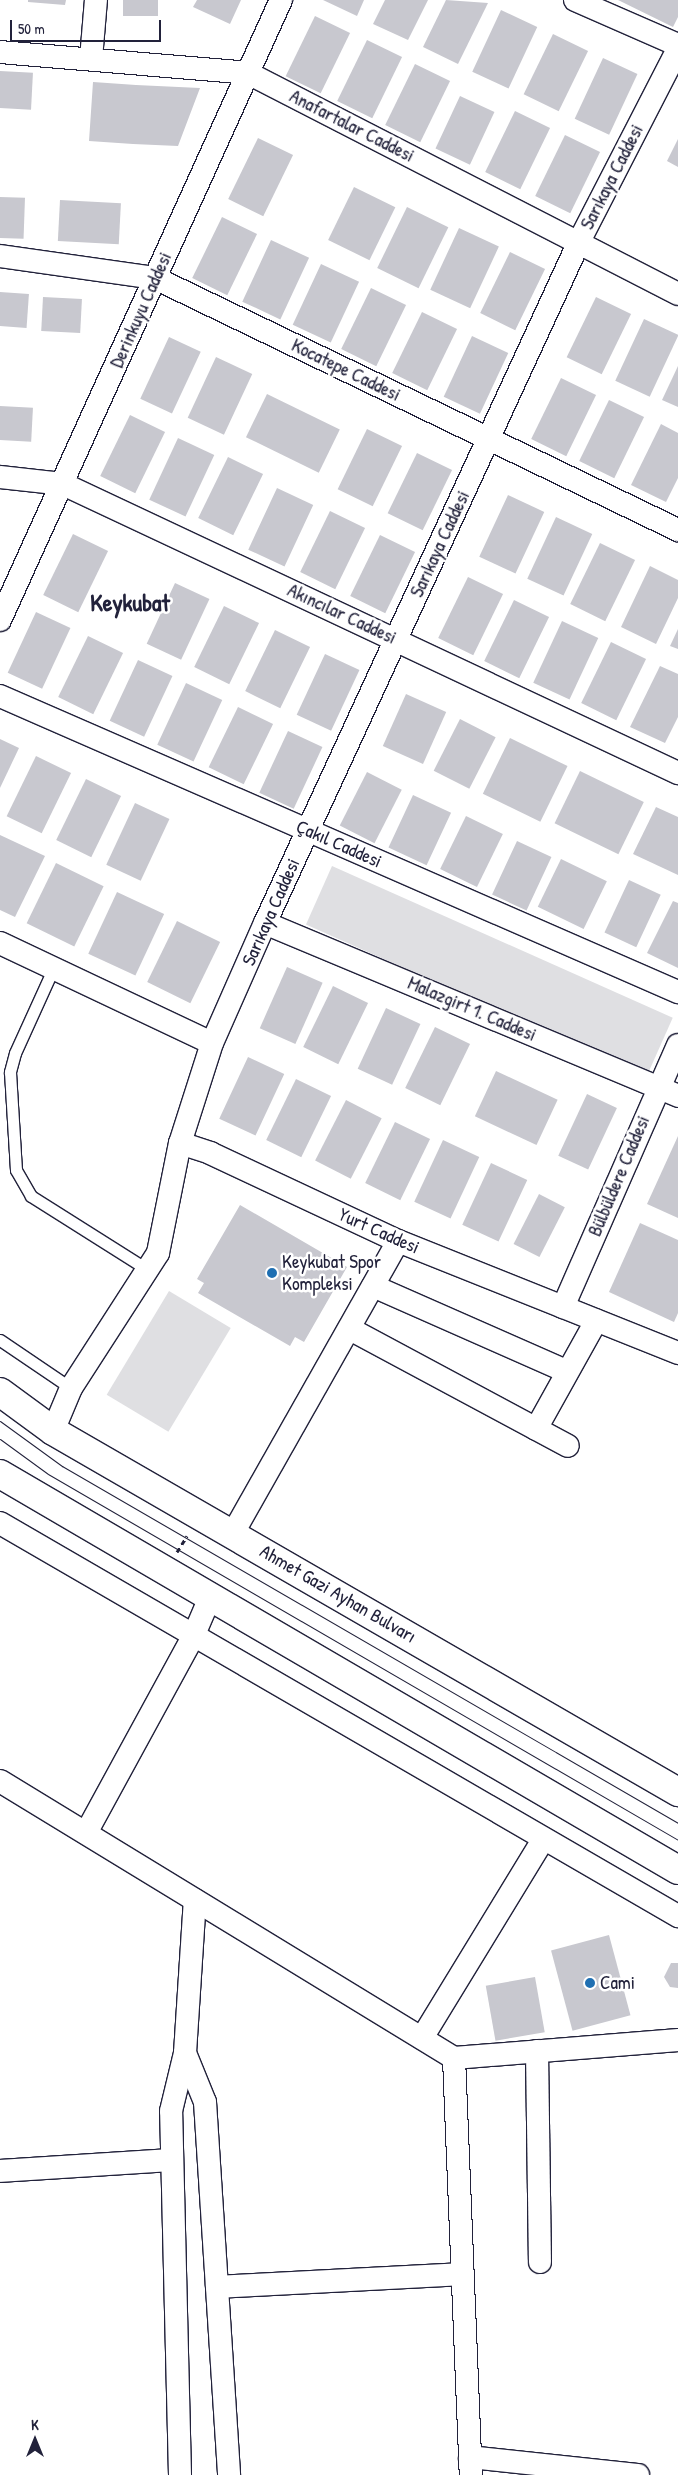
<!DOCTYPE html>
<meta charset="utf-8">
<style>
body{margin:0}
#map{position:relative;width:678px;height:2475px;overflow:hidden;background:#fff;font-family:"Patrick Hand",sans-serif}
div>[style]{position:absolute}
.green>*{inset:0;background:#dfdfe2;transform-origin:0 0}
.building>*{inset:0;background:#c8c8cf;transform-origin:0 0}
.path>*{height:3px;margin-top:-1.5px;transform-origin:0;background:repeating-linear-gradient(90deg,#22223b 0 5px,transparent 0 9px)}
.roads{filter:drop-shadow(1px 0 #22223b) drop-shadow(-1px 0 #22223b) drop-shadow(0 1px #22223b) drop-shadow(0 -1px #22223b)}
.service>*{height:11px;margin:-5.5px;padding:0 5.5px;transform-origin:5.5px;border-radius:5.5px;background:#fff}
.minor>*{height:22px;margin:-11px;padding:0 11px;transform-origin:11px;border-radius:11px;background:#fff}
.primary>*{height:28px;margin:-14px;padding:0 14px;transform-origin:14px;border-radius:14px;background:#fff}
.tram>*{height:1px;margin:-0.5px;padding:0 0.5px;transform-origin:0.5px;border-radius:0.5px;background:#22223b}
.dots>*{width:14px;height:14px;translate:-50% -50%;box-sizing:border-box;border:2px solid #fff;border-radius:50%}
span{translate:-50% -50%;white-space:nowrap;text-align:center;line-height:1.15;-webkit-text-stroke:5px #fff;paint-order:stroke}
.street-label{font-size:19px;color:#22223b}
.poi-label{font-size:19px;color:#22223b}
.left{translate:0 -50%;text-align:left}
.district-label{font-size:24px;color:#22223b;font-weight:700}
.north{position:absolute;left:10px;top:2415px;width:50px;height:50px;-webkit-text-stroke:4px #fff;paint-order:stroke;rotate:0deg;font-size:14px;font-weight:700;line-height:20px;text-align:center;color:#22223b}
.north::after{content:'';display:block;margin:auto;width:18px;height:22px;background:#22223b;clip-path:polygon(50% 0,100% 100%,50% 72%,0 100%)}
.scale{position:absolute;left:10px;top:20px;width:151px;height:22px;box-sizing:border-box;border:2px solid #22223b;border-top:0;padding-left:6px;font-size:15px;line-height:18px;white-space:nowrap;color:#22223b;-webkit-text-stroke:4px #fff;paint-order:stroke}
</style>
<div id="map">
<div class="green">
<div style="left:332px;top:866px;width:373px;height:64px;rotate:24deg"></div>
<div style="left:169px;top:1291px;width:72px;height:121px;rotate:31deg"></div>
</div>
<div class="building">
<div style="clip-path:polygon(28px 0,66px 0,65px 5px,28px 2px)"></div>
<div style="left:123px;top:0;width:35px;height:16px"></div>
<div style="clip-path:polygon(197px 0,241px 0,230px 24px,193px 7px)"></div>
<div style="clip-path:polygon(323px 0,364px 0,357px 16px)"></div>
<div style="clip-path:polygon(385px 0,428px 0,408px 40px,373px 24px)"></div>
<div style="clip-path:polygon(446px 0,488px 3px,458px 64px,423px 47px)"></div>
<div style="clip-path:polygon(618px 0,678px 0,678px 17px,673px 27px)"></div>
<div style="left:501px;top:10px;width:40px;height:68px;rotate:25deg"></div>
<div style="left:315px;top:16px;width:39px;height:67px;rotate:26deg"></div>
<div style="left:553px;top:34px;width:39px;height:67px;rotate:26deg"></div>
<div style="left:367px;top:40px;width:39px;height:68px;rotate:26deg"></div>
<div style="left:603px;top:58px;width:38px;height:67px;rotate:25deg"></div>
<div style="left:415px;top:64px;width:39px;height:68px;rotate:26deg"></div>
<div style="left:0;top:71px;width:33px;height:37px;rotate:3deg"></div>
<div style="clip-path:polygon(93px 82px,136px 85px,200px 88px,178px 146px,133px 144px,89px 141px)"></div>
<div style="left:460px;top:96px;width:38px;height:58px;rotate:25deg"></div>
<div style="left:515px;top:111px;width:39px;height:68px;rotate:26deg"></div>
<div style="left:565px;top:135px;width:39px;height:68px;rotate:26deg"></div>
<div style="left:258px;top:138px;width:39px;height:68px;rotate:26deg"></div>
<div style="clip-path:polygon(678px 139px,678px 167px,667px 161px)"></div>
<div style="left:354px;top:187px;width:46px;height:59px;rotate:26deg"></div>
<div style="left:0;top:197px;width:25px;height:41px;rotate:2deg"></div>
<div style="left:60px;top:200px;width:61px;height:41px;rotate:3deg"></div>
<div style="left:407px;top:207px;width:46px;height:68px;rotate:26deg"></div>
<div style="left:222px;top:217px;width:39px;height:68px;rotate:26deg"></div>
<div style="left:459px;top:228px;width:44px;height:68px;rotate:25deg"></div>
<div style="left:271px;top:240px;width:42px;height:68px;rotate:25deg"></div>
<div style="left:510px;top:252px;width:39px;height:68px;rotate:26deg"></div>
<div style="left:321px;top:264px;width:42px;height:67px;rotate:25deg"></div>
<div style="left:371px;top:288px;width:39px;height:68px;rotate:26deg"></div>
<div style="left:0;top:292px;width:29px;height:34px;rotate:4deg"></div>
<div style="left:43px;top:297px;width:39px;height:34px;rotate:3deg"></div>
<div style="left:596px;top:297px;width:39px;height:67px;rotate:26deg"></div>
<div style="left:422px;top:312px;width:39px;height:68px;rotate:26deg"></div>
<div style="left:644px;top:319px;width:38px;height:68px;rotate:25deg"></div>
<div style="left:472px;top:336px;width:40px;height:67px;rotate:25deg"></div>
<div style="left:169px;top:337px;width:35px;height:68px;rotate:25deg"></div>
<div style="left:216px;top:357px;width:40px;height:67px;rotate:25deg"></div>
<div style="clip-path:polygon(678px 366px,678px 407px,662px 400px)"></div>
<div style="left:561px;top:378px;width:39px;height:68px;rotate:26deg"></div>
<div style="left:267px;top:394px;width:81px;height:48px;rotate:26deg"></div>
<div style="left:609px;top:400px;width:39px;height:68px;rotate:26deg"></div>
<div style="left:0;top:406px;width:33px;height:34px;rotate:3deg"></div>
<div style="left:130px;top:415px;width:39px;height:68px;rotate:26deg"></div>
<div style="clip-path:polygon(661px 424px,678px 433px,678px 478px,666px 502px,631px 485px)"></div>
<div style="left:367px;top:429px;width:39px;height:67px;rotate:26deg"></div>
<div style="left:178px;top:438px;width:40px;height:68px;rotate:25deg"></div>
<div style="left:417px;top:453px;width:39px;height:67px;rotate:26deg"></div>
<div style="left:228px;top:457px;width:39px;height:68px;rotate:26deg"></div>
<div style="left:277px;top:488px;width:40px;height:68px;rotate:25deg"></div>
<div style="left:508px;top:495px;width:40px;height:68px;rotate:25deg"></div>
<div style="left:330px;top:511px;width:39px;height:68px;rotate:26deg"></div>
<div style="left:556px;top:517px;width:40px;height:68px;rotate:25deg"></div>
<div style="left:73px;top:534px;width:39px;height:68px;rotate:26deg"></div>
<div style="left:380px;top:535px;width:39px;height:68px;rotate:26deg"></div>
<div style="left:600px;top:543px;width:39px;height:68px;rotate:26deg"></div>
<div style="clip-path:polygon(650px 566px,678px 580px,678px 598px,656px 644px,621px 627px)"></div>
<div style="left:468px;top:577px;width:39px;height:68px;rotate:26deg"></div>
<div style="left:175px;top:583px;width:38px;height:67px;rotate:25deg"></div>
<div style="left:514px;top:600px;width:39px;height:68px;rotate:26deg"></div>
<div style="left:224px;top:606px;width:39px;height:68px;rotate:26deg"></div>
<div style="left:36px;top:612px;width:38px;height:67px;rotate:25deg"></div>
<div style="left:562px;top:621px;width:40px;height:68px;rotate:25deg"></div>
<div style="clip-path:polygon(678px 629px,678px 649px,670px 646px)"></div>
<div style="left:275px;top:630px;width:39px;height:68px;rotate:26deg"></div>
<div style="left:88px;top:636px;width:39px;height:68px;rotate:26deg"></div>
<div style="left:611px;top:642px;width:39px;height:68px;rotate:26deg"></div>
<div style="left:325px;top:654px;width:38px;height:67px;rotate:25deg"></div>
<div style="left:138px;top:660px;width:38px;height:67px;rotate:25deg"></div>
<div style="clip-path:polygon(660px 666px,678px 674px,678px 717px,665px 743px,630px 727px)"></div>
<div style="left:186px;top:683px;width:40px;height:68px;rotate:25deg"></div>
<div style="left:406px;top:694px;width:44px;height:57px;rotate:24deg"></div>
<div style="left:238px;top:707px;width:39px;height:67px;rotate:26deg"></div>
<div style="left:460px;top:719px;width:40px;height:58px;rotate:27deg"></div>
<div style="left:288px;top:731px;width:38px;height:68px;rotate:25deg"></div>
<div style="left:510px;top:738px;width:64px;height:62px;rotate:26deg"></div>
<div style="clip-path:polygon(0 739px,19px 748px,0 788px)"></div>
<div style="left:36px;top:756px;width:39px;height:67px;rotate:26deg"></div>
<div style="left:580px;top:771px;width:71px;height:58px;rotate:26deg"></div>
<div style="left:367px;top:772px;width:39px;height:60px;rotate:27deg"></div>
<div style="left:86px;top:779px;width:39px;height:68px;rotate:26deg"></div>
<div style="left:413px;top:795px;width:42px;height:58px;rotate:25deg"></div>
<div style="left:135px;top:803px;width:38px;height:68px;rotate:25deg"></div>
<div style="clip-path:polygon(656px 807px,678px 817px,678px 875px,633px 854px)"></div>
<div style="left:466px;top:816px;width:41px;height:59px;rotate:26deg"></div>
<div style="clip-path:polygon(0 835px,45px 856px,15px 917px,0 910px)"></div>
<div style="left:517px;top:841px;width:38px;height:59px;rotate:25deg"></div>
<div style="left:561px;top:859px;width:51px;height:53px;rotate:26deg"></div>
<div style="left:56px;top:863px;width:53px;height:67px;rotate:26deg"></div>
<div style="left:629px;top:880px;width:35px;height:58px;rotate:25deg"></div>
<div style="left:117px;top:892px;width:52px;height:68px;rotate:25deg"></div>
<div style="clip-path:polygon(673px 901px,678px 903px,678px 968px,647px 953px)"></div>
<div style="left:177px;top:921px;width:48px;height:68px;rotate:26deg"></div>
<div style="left:287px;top:967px;width:39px;height:67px;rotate:24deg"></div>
<div style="left:333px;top:986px;width:39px;height:68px;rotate:26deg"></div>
<div style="left:386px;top:1008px;width:38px;height:67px;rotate:25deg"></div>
<div style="left:435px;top:1027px;width:39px;height:68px;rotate:26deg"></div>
<div style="left:248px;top:1057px;width:40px;height:68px;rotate:25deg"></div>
<div style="left:496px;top:1071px;width:68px;height:50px;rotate:25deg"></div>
<div style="left:296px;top:1079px;width:39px;height:68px;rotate:26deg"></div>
<div style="left:587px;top:1094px;width:33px;height:68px;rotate:25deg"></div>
<div style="left:346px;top:1100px;width:40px;height:68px;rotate:27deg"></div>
<div style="left:395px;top:1122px;width:39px;height:68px;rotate:26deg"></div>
<div style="clip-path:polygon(678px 1136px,678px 1218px,647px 1204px)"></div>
<div style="left:443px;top:1140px;width:40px;height:68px;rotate:25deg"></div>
<div style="left:491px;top:1163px;width:40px;height:68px;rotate:25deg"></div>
<div style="left:539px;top:1194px;width:29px;height:56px;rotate:27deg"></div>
<div style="clip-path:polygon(240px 1205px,347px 1267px,304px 1342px,295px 1337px,290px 1346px,198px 1293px,204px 1283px,197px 1279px)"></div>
<div style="clip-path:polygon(640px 1223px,678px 1240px,678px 1313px,674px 1322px,609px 1292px)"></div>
<div style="left:609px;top:1935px;width:83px;height:60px;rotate:75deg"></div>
<div style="clip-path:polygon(671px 1963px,678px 1963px,678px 1988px,670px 1987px,664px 1977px)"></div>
<div style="left:535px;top:1977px;width:56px;height:50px;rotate:80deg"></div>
</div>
<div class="path">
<div style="left:177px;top:1552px;width:19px;rotate:-58deg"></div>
</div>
<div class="roads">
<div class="service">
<div style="left:54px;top:967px;width:94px;rotate:114.4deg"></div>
<div style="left:15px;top:1053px;width:20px;rotate:105deg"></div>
<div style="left:10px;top:1072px;width:98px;rotate:86.5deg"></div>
<div style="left:16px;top:1170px;width:30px;rotate:60deg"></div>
<div style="left:31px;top:1196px;width:138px;rotate:32.3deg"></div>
<div style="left:0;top:1340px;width:86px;rotate:34.1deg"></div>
</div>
<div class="minor">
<div style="left:575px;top:0;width:112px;rotate:23.6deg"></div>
<div style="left:678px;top:49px;width:217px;rotate:117.2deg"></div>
<div style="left:579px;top:242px;width:750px;rotate:114.75deg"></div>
<div style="left:265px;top:923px;width:131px;rotate:113.8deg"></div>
<div style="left:212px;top:1043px;width:105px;rotate:107.7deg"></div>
<div style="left:180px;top:1143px;width:32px;rotate:18deg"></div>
<div style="left:210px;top:1153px;width:208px;rotate:25.1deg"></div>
<div style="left:398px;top:1241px;width:302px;rotate:21.8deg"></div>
<div style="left:0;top:52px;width:249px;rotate:4.8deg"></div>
<div style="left:248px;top:73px;width:483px;rotate:27.2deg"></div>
<div style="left:91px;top:59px;width:59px;rotate:-85.2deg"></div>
<div style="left:0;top:256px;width:157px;rotate:8.1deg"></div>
<div style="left:155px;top:278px;width:581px;rotate:25.73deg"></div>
<div style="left:0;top:477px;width:63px;rotate:6.3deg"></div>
<div style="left:63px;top:484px;width:680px;rotate:25.17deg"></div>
<div style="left:0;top:620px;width:681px;rotate:-65.62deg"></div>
<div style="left:0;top:696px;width:740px;rotate:23.59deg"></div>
<div style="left:265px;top:923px;width:448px;rotate:22.7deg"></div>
<div style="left:0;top:943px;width:234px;rotate:25.3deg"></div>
<div style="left:373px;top:1286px;width:211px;rotate:23.8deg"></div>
<div style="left:563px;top:1307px;width:286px;rotate:-66.3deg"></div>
<div style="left:350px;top:1329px;width:247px;rotate:28.2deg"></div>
<div style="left:536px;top:1429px;width:124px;rotate:-60.9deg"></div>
<div style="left:53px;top:1431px;width:47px;rotate:-67.3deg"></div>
<div style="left:71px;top:1388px;width:161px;rotate:-57.2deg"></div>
<div style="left:158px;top:1253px;width:112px;rotate:-78.7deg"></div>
<div style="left:0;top:1523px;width:784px;rotate:30.1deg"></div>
<div style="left:233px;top:1533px;width:335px;rotate:-60.5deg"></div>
<div style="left:0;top:1781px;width:532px;rotate:31.39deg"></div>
<div style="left:454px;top:2058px;width:225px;rotate:-4.6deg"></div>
<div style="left:86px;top:1833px;width:223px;rotate:-61.4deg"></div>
<div style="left:193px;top:1637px;width:46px;rotate:-66.8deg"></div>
<div style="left:422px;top:2038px;width:232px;rotate:-58.6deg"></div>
<div style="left:537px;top:2051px;width:211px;rotate:89.2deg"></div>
<div style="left:185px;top:2053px;width:53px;rotate:67.8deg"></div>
<div style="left:205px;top:2102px;width:374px;rotate:86.3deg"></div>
<div style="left:454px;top:2058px;width:417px;rotate:87.7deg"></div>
<div style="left:0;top:2171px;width:172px;rotate:-3.7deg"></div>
<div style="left:217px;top:2287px;width:246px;rotate:-3deg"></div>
<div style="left:470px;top:2457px;width:169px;rotate:6.1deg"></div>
<div style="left:180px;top:2475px;width:364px;rotate:-91.4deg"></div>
<div style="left:171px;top:2111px;width:60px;rotate:-76.4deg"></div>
<div style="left:185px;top:2053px;width:153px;rotate:-86.3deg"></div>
</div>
<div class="primary">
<div style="left:0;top:1392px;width:66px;rotate:36.3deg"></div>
<div style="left:53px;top:1431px;width:722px;rotate:30.01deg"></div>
<div style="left:0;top:1474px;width:785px;rotate:30.29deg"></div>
</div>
</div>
<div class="tram">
<div style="left:0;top:1421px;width:77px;rotate:36deg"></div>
<div style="left:62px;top:1466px;width:712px;rotate:30.09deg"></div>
<div style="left:0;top:1439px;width:59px;rotate:36.1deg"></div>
<div style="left:48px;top:1474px;width:729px;rotate:30.15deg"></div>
</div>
<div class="dots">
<div style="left:272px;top:1273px;background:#1f6fb2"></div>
<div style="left:590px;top:1983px;background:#1f6fb2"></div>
</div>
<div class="street-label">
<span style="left:352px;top:126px;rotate:27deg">Anafartalar Caddesi</span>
<span style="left:612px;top:177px;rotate:-63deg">Sarıkaya Caddesi</span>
<span style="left:141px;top:310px;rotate:-66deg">Derinkuyu Caddesi</span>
<span style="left:346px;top:370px;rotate:26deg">Kocatepe Caddesi</span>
<span style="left:440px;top:544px;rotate:-65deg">Sarıkaya Caddesi</span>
<span style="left:342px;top:614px;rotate:25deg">Akıncılar Caddesi</span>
<span style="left:339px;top:844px;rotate:24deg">Çakıl Caddesi</span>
<span style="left:271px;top:912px;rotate:-66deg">Sarıkaya Caddesi</span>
<span style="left:472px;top:1009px;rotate:23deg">Malazgirt 1. Caddesi</span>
<span style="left:619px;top:1176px;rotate:-67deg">Bülbüldere Caddesi</span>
<span style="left:379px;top:1231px;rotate:24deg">Yurt Caddesi</span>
<span style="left:338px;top:1594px;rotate:30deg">Ahmet Gazi Ayhan Bulvarı</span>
</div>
<div class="poi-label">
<span class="left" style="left:282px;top:1273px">Keykubat Spor<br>Kompleksi</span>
<span class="left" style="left:600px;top:1983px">Cami</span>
</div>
<div class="district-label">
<span style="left:130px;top:603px">Keykubat</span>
</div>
<div class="north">K</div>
<div class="scale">50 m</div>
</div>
